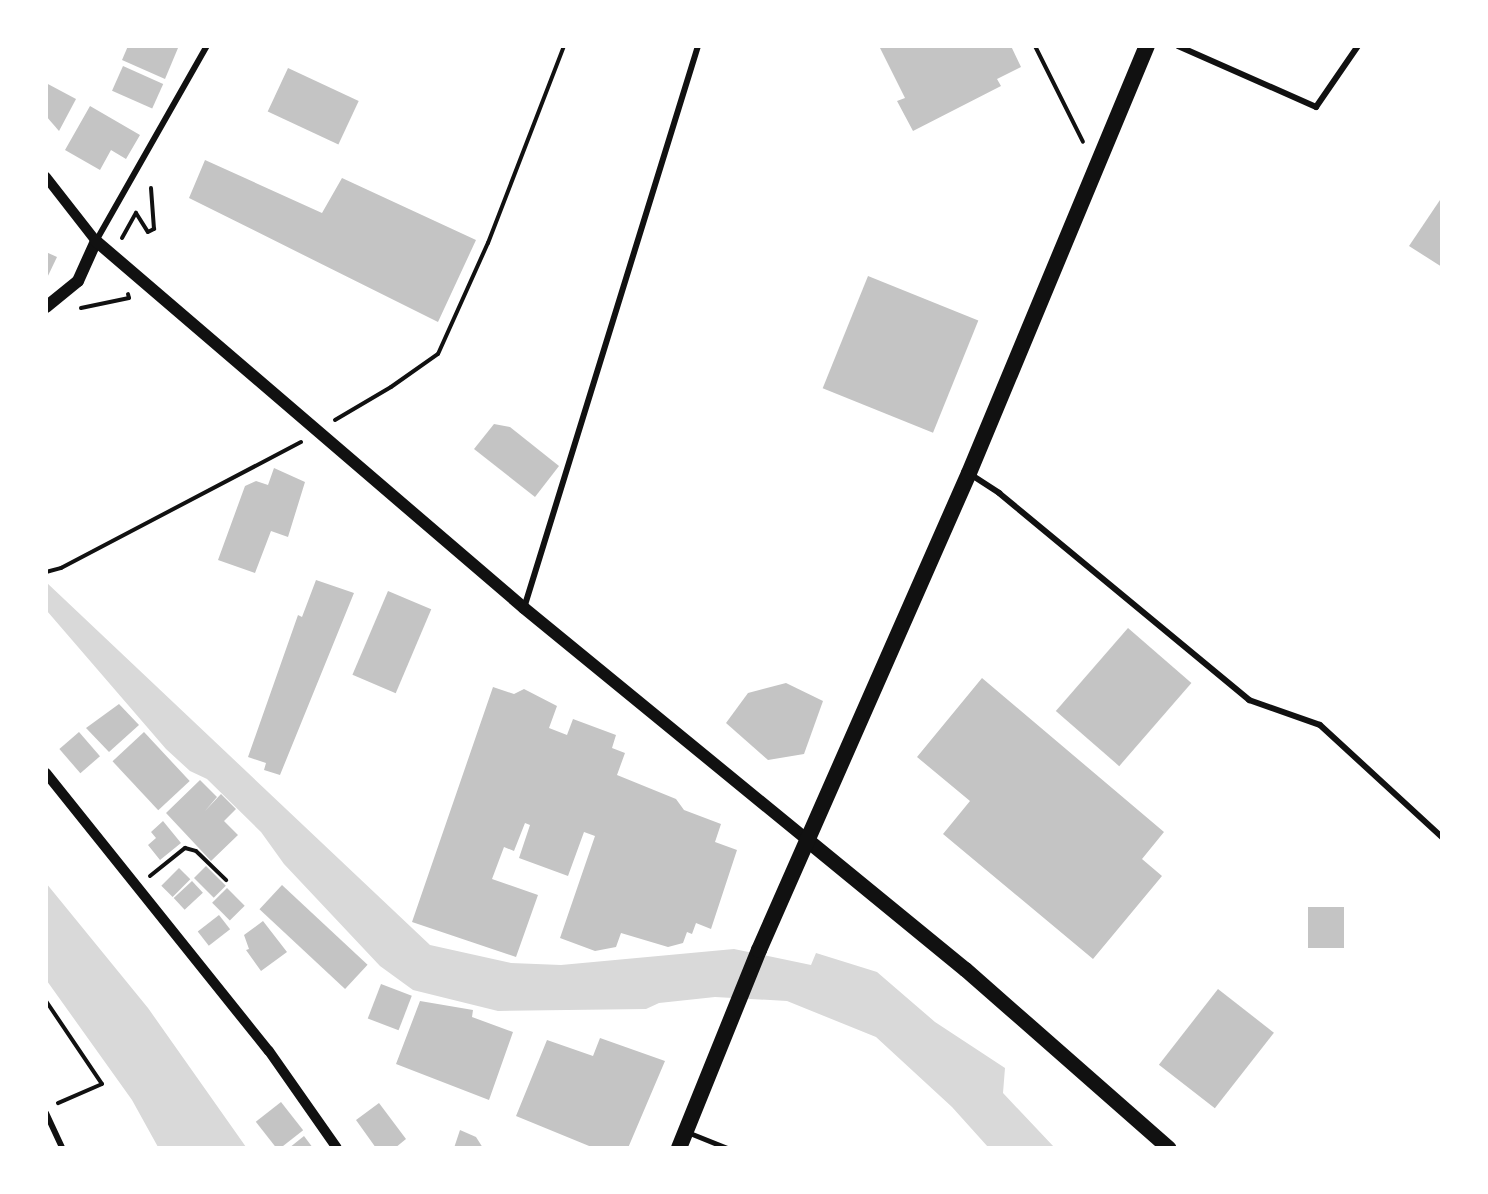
<!DOCTYPE html>
<style>
body{margin:0}
#map{position:relative;width:1488px;height:1194px;overflow:hidden;background:#fff;font-family:"DM Sans",sans-serif}
div>[style]{position:absolute}
.water>*{inset:0;background:#d9d9d9}
.building>*{inset:0;background:#c4c4c4;transform-origin:0 0}
.path>*{height:4px;margin:-2px;padding:0 2px;transform-origin:2px;border-radius:2px;background:#111}
.service>*{height:4.5px;margin:-2.25px;padding:0 2.25px;transform-origin:2.25px;border-radius:2.25px;background:#111}
.minor>*{height:6px;margin:-3px;padding:0 3px;transform-origin:3px;border-radius:3px;background:#111}
.tertiary>*{height:10px;margin:-5px;padding:0 5px;transform-origin:5px;border-radius:5px;background:#111}
.secondary>*{height:12px;margin:-6px;padding:0 6px;transform-origin:6px;border-radius:6px;background:#111}
.primary>*{height:15px;margin:-7.5px;padding:0 7.5px;transform-origin:7.5px;border-radius:7.5px;background:#111}
.trunk>*{height:16px;margin:-8px;padding:0 8px;transform-origin:8px;border-radius:8px;background:#111}
span{translate:-50% -50%;white-space:nowrap;text-align:center;line-height:1.15;-webkit-text-stroke:6px #fff;paint-order:stroke}
.frame{position:absolute;inset:0;border:48px solid #fff;pointer-events:none}
</style>
<div id="map">
<div class="water">
<div style="clip-path:polygon(46px 582px,430px 945px,511px 963px,561px 965px,734px 949px,811px 965px,816px 953px,877px 972px,935px 1022px,1005px 1068px,1003px 1093px,1054px 1147px,988px 1147px,952px 1107px,876px 1037px,787px 1001px,715px 997px,659px 1003px,646px 1009px,498px 1011px,413px 990px,380px 966px,284px 864px,261px 832px,207px 779px,190px 771px,166px 749px,47px 611px)"></div>
<div style="clip-path:polygon(46px 883px,148px 1008px,246px 1147px,158px 1147px,132px 1100px,47px 981px)"></div>
</div>
<div class="building">
<div style="clip-path:polygon(128px 46px,174px 46px,178px 48px,165px 79px,122px 60px)"></div>
<div style="clip-path:polygon(879px 46px,1011px 46px,1021px 67px,997px 79px,1001px 86px,913px 131px,897px 101px,905px 98px)"></div>
<div style="left:123px;top:66px;width:44px;height:27px;rotate:24deg"></div>
<div style="left:288px;top:68px;width:78px;height:48px;rotate:25deg"></div>
<div style="clip-path:polygon(46px 83px,76px 99px,59px 131px,46px 116px)"></div>
<div style="clip-path:polygon(90px 106px,140px 135px,126px 159px,111px 150px,100px 170px,65px 150px)"></div>
<div style="clip-path:polygon(205px 160px,322px 213px,342px 178px,476px 240px,438px 322px,189px 198px)"></div>
<div style="clip-path:polygon(1442px 197px,1442px 267px,1409px 246px)"></div>
<div style="clip-path:polygon(46px 252px,57px 257px,46px 280px)"></div>
<div style="left:868px;top:276px;width:119px;height:121px;rotate:22deg"></div>
<div style="clip-path:polygon(494px 424px,510px 427px,559px 466px,535px 497px,474px 449px)"></div>
<div style="clip-path:polygon(274px 468px,305px 482px,288px 537px,271px 531px,255px 573px,218px 560px,245px 486px,256px 481px,268px 485px)"></div>
<div style="clip-path:polygon(316px 580px,354px 593px,280px 775px,264px 770px,266px 763px,248px 757px,298px 615px,302px 617px)"></div>
<div style="left:388px;top:591px;width:47px;height:91px;rotate:23deg"></div>
<div style="left:1128px;top:628px;width:84px;height:110px;rotate:41deg"></div>
<div style="clip-path:polygon(982px 678px,1164px 832px,1142px 859px,1162px 876px,1093px 959px,943px 834px,970px 801px,917px 757px)"></div>
<div style="clip-path:polygon(786px 683px,823px 701px,804px 754px,768px 760px,726px 723px,748px 693px)"></div>
<div style="clip-path:polygon(493px 687px,514px 694px,524px 689px,557px 706px,549px 728px,567px 735px,573px 719px,616px 735px,612px 748px,625px 753px,617px 775px,676px 799px,684px 810px,721px 824px,715px 842px,737px 850px,711px 929px,696px 923px,692px 934px,687px 932px,683px 943px,668px 947px,621px 933px,616px 947px,595px 951px,560px 938px,595px 836px,584px 832px,568px 876px,519px 858px,530px 825px,525px 823px,514px 851px,504px 847px,492px 879px,538px 895px,516px 957px,412px 922px)"></div>
<div style="clip-path:polygon(119px 704px,139px 725px,109px 752px,86px 728px)"></div>
<div style="left:79px;top:732px;width:32px;height:26px;rotate:49deg"></div>
<div style="left:144px;top:732px;width:67px;height:43px;rotate:47deg"></div>
<div style="clip-path:polygon(200px 780px,217px 797px,205px 811px,221px 794px,236px 809px,224px 821px,238px 835px,211px 861px,166px 813px)"></div>
<div style="clip-path:polygon(163px 821px,181px 843px,160px 860px,148px 845px,156px 838px,151px 832px)"></div>
<div style="left:206px;top:866px;width:28px;height:17px;rotate:45deg"></div>
<div style="left:179px;top:868px;width:16px;height:25px;rotate:45deg"></div>
<div style="left:192px;top:881px;width:16px;height:25px;rotate:47deg"></div>
<div style="left:282px;top:885px;width:117px;height:33px;rotate:43deg"></div>
<div style="left:227px;top:888px;width:25px;height:21px;rotate:45deg"></div>
<div style="left:1308px;top:907px;width:36px;height:41px"></div>
<div style="left:219px;top:915px;width:18px;height:27px;rotate:52deg"></div>
<div style="clip-path:polygon(263px 921px,287px 952px,261px 971px,246px 950px,249px 949px,244px 935px)"></div>
<div style="left:381px;top:984px;width:33px;height:37px;rotate:21deg"></div>
<div style="left:1218px;top:989px;width:71px;height:96px;rotate:38deg"></div>
<div style="clip-path:polygon(420px 1001px,473px 1010px,472px 1017px,513px 1032px,489px 1100px,396px 1064px)"></div>
<div style="clip-path:polygon(600px 1038px,665px 1061px,628px 1148px,594px 1148px,516px 1116px,547px 1040px,593px 1056px)"></div>
<div style="left:281px;top:1102px;width:36px;height:32px;rotate:52deg"></div>
<div style="clip-path:polygon(379px 1103px,406px 1139px,395px 1148px,376px 1148px,356px 1120px)"></div>
<div style="clip-path:polygon(460px 1130px,476px 1137px,483px 1148px,454px 1148px)"></div>
<div style="clip-path:polygon(304px 1136px,313px 1148px,289px 1148px)"></div>
</div>
<div class="path">
<div style="left:1035px;top:46px;width:107px;rotate:63.4deg"></div>
<div style="left:122px;top:238px;width:29px;rotate:-61deg"></div>
<div style="left:136px;top:213px;width:22px;rotate:58deg"></div>
<div style="left:148px;top:232px;width:7px;rotate:-27deg"></div>
<div style="left:154px;top:229px;width:41px;rotate:-94.2deg"></div>
<div style="left:81px;top:308px;width:49px;rotate:-11.8deg"></div>
<div style="left:129px;top:298px;width:4px;rotate:-104deg"></div>
<div style="left:335px;top:420px;width:65px;rotate:-30.5deg"></div>
<div style="left:391px;top:387px;width:57px;rotate:-35.1deg"></div>
<div style="left:438px;top:354px;width:122px;rotate:-65.8deg"></div>
<div style="left:488px;top:243px;width:211px;rotate:-68.9deg"></div>
<div style="left:46px;top:572px;width:16px;rotate:-15deg"></div>
<div style="left:61px;top:568px;width:271px;rotate:-27.7deg"></div>
<div style="left:150px;top:876px;width:45px;rotate:-38.7deg"></div>
<div style="left:185px;top:848px;width:11px;rotate:15deg"></div>
<div style="left:196px;top:851px;width:42px;rotate:44deg"></div>
<div style="left:46px;top:1001px;width:100px;rotate:56deg"></div>
<div style="left:102px;top:1084px;width:48px;rotate:156.6deg"></div>
</div>
<div class="service">
<div style="left:690px;top:1133px;width:40px;rotate:22deg"></div>
</div>
<div class="minor">
<div style="left:1178px;top:46px;width:151px;rotate:23.8deg"></div>
<div style="left:1316px;top:107px;width:74px;rotate:-55.5deg"></div>
<div style="left:96px;top:241px;width:224px;rotate:-60.4deg"></div>
<div style="left:970px;top:474px;width:35px;rotate:33deg"></div>
<div style="left:999px;top:493px;width:325px;rotate:39.6deg"></div>
<div style="left:1249px;top:700px;width:75px;rotate:19.4deg"></div>
<div style="left:1320px;top:725px;width:166px;rotate:42.6deg"></div>
<div style="left:524px;top:608px;width:588px;rotate:-72.8deg"></div>
<div style="left:46px;top:1113px;width:38px;rotate:65deg"></div>
</div>
<div class="tertiary">
<div style="left:46px;top:177px;width:81px;rotate:52deg"></div>
<div style="left:46px;top:773px;width:356px;rotate:51.3deg"></div>
<div style="left:269px;top:1051px;width:118px;rotate:55deg"></div>
</div>
<div class="secondary">
<div style="left:46px;top:307px;width:41px;rotate:-39.1deg"></div>
<div style="left:78px;top:281px;width:44px;rotate:-65.8deg"></div>
<div style="left:96px;top:241px;width:564px;rotate:40.61deg"></div>
<div style="left:524px;top:608px;width:365px;rotate:39.3deg"></div>
</div>
<div class="primary">
<div style="left:806px;top:839px;width:205px;rotate:39.3deg"></div>
<div style="left:965px;top:969px;width:271px;rotate:41.3deg"></div>
</div>
<div class="trunk">
<div style="left:679px;top:1148px;width:214px;rotate:-68deg"></div>
<div style="left:759px;top:950px;width:521px;rotate:-66.24deg"></div>
<div style="left:969px;top:473px;width:463px;rotate:-67.4deg"></div>
</div>
<div class="frame"></div>
</div>
